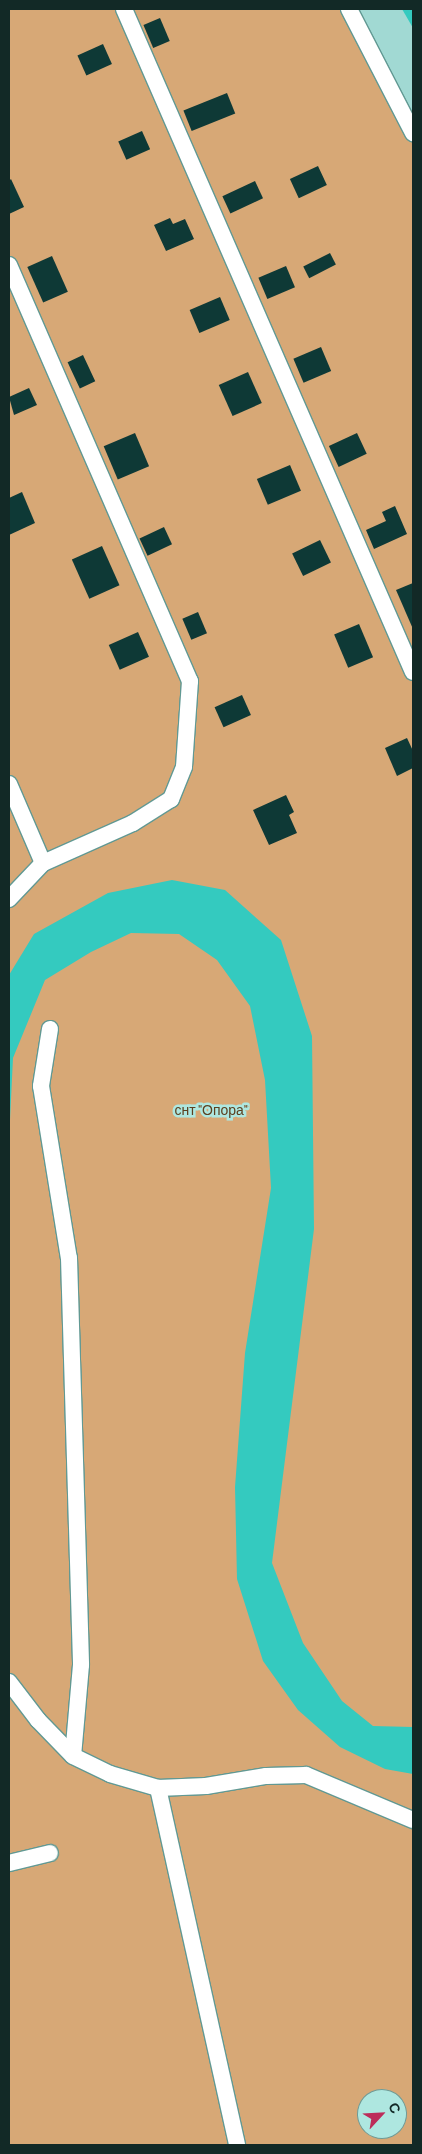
<!DOCTYPE html>
<meta charset="utf-8">
<style>
body{margin:0}
#map{position:relative;width:422px;height:2154px;overflow:hidden;background:#a1d9d3;font-family:Barlow,sans-serif}
div>[style]{position:absolute}
.green>*{inset:0;background:#d7a876}
.water>*{inset:0;background:#34cabf}
.building>*{inset:0;background:#0e3936;transform-origin:0 0}
.roads{filter:drop-shadow(1px 0 #629993) drop-shadow(-1px 0 #629993) drop-shadow(0 1px #629993) drop-shadow(0 -1px #629993)}
.service>*{height:16px;margin:-8px;padding:0 8px;transform-origin:8px;border-radius:8px;background:#fff}
span{translate:-50% -50%;white-space:nowrap;text-align:center;line-height:1.15;-webkit-text-stroke:5px #aee7e0;paint-order:stroke}
.park-label{font-size:14px;color:#5c4020}
.frame{position:absolute;inset:0;border:10px solid #122926;pointer-events:none}
.north{position:absolute;left:357px;top:2089px;width:50px;height:50px;box-sizing:border-box;background:#aee7e0;border:1px solid #709b96;border-radius:50%;rotate:65deg;font-size:14px;font-weight:700;line-height:20px;text-align:center;color:#122926}
.north::after{content:'';display:block;margin:auto;width:18px;height:22px;background:#bc2d5a;clip-path:polygon(50% 0,100% 100%,50% 72%,0 100%)}
</style>
<div id="map">
<div class="green">
<div style="clip-path:polygon(evenodd,9px 9px,352px 9px,413px 120px,413px 2145px,9px 2145px,9px 9px,367px 2099px,397px 2099px,397px 2129px,367px 2129px,367px 2099px)"></div>
</div>
<div class="water">
<div style="clip-path:polygon(402px 9px,413px 9px,413px 28px)"></div>
<div style="clip-path:polygon(172px 880px,225px 890px,281px 940px,312px 1036px,314px 1229px,272px 1563px,303px 1643px,342px 1701px,373px 1726px,413px 1727px,413px 1774px,385px 1769px,340px 1747px,298px 1710px,263px 1661px,237px 1579px,235px 1487px,245px 1353px,271px 1188px,265px 1080px,250px 1006px,217px 960px,179px 934px,131px 933px,91px 952px,45px 980px,13px 1058px,9px 1141px,9px 975px,34px 934px,108px 893px)"></div>
</div>
<div class="building">
<div style="left:160px;top:18px;width:25px;height:18px;rotate:67deg"></div>
<div style="left:103px;top:44px;width:22px;height:28px;rotate:66deg"></div>
<div style="left:227px;top:93px;width:22px;height:47px;rotate:68deg"></div>
<div style="left:142px;top:131px;width:20px;height:26px;rotate:66deg"></div>
<div style="left:318px;top:166px;width:21px;height:31px;rotate:65deg"></div>
<div style="clip-path:polygon(11px 179px,24px 207px,9px 214px,9px 181px)"></div>
<div style="left:255px;top:181px;width:19px;height:36px;rotate:65deg"></div>
<div style="clip-path:polygon(170px 218px,173px 224px,185px 219px,194px 239px,166px 251px,154px 225px)"></div>
<div style="left:330px;top:253px;width:13px;height:30px;rotate:63deg"></div>
<div style="left:52px;top:256px;width:39px;height:27px;rotate:66deg"></div>
<div style="left:286px;top:266px;width:23px;height:30px;rotate:67deg"></div>
<div style="left:220px;top:297px;width:25px;height:33px;rotate:67deg"></div>
<div style="left:321px;top:347px;width:26px;height:30px;rotate:67deg"></div>
<div style="left:83px;top:355px;width:29px;height:17px;rotate:65deg"></div>
<div style="left:248px;top:372px;width:34px;height:32px;rotate:66deg"></div>
<div style="clip-path:polygon(29px 388px,37px 405px,14px 415px,9px 397px)"></div>
<div style="left:135px;top:433px;width:36px;height:34px;rotate:67deg"></div>
<div style="left:357px;top:433px;width:23px;height:31px;rotate:65deg"></div>
<div style="left:290px;top:465px;width:28px;height:36px;rotate:67deg"></div>
<div style="clip-path:polygon(22px 492px,35px 523px,9px 535px,9px 498px)"></div>
<div style="clip-path:polygon(395px 506px,407px 534px,374px 549px,366px 530px,386px 521px,382px 512px)"></div>
<div style="left:164px;top:527px;width:19px;height:27px;rotate:65deg"></div>
<div style="left:320px;top:540px;width:25px;height:31px;rotate:64deg"></div>
<div style="left:102px;top:546px;width:43px;height:33px;rotate:66deg"></div>
<div style="clip-path:polygon(413px 583px,413px 629px,396px 590px)"></div>
<div style="left:198px;top:612px;width:23px;height:17px;rotate:67deg"></div>
<div style="left:359px;top:624px;width:36px;height:27px;rotate:67deg"></div>
<div style="left:138px;top:632px;width:27px;height:32px;rotate:66deg"></div>
<div style="left:242px;top:695px;width:22px;height:30px;rotate:66deg"></div>
<div style="clip-path:polygon(407px 738px,413px 751px,413px 768px,397px 776px,385px 748px)"></div>
<div style="clip-path:polygon(286px 795px,294px 812px,289px 815px,297px 833px,269px 845px,253px 810px)"></div>
</div>
<div class="roads">
<div class="service">
<div style="left:124px;top:9px;width:723px;rotate:66.45deg"></div>
<div style="left:349px;top:9px;width:140px;rotate:62.7deg"></div>
<div style="left:9px;top:265px;width:454px;rotate:66.5deg"></div>
<div style="left:190px;top:681px;width:86px;rotate:94deg"></div>
<div style="left:184px;top:767px;width:35px;rotate:112deg"></div>
<div style="left:171px;top:799px;width:45px;rotate:147.7deg"></div>
<div style="left:133px;top:823px;width:98px;rotate:156deg"></div>
<div style="left:43px;top:863px;width:50px;rotate:133.4deg"></div>
<div style="left:9px;top:784px;width:86px;rotate:66.7deg"></div>
<div style="left:50px;top:1029px;width:58px;rotate:99deg"></div>
<div style="left:41px;top:1086px;width:174px;rotate:80.8deg"></div>
<div style="left:69px;top:1258px;width:407px;rotate:88.3deg"></div>
<div style="left:81px;top:1665px;width:91px;rotate:95deg"></div>
<div style="left:9px;top:1682px;width:48px;rotate:52.7deg"></div>
<div style="left:38px;top:1720px;width:50px;rotate:45.8deg"></div>
<div style="left:73px;top:1756px;width:41px;rotate:25.9deg"></div>
<div style="left:110px;top:1774px;width:50px;rotate:16.3deg"></div>
<div style="left:158px;top:1788px;width:48px;rotate:-2.4deg"></div>
<div style="left:206px;top:1786px;width:61px;rotate:-9.5deg"></div>
<div style="left:266px;top:1776px;width:40px;rotate:-1.4deg"></div>
<div style="left:306px;top:1775px;width:116px;rotate:22.8deg"></div>
<div style="left:158px;top:1788px;width:366px;rotate:77.5deg"></div>
<div style="left:9px;top:1863px;width:42px;rotate:-13.7deg"></div>
</div>
</div>
<div class="park-label">
<span style="left:211px;top:1110px">снт "Опора"</span>
</div>
<div class="frame"></div>
<div class="north">С</div>
</div>
